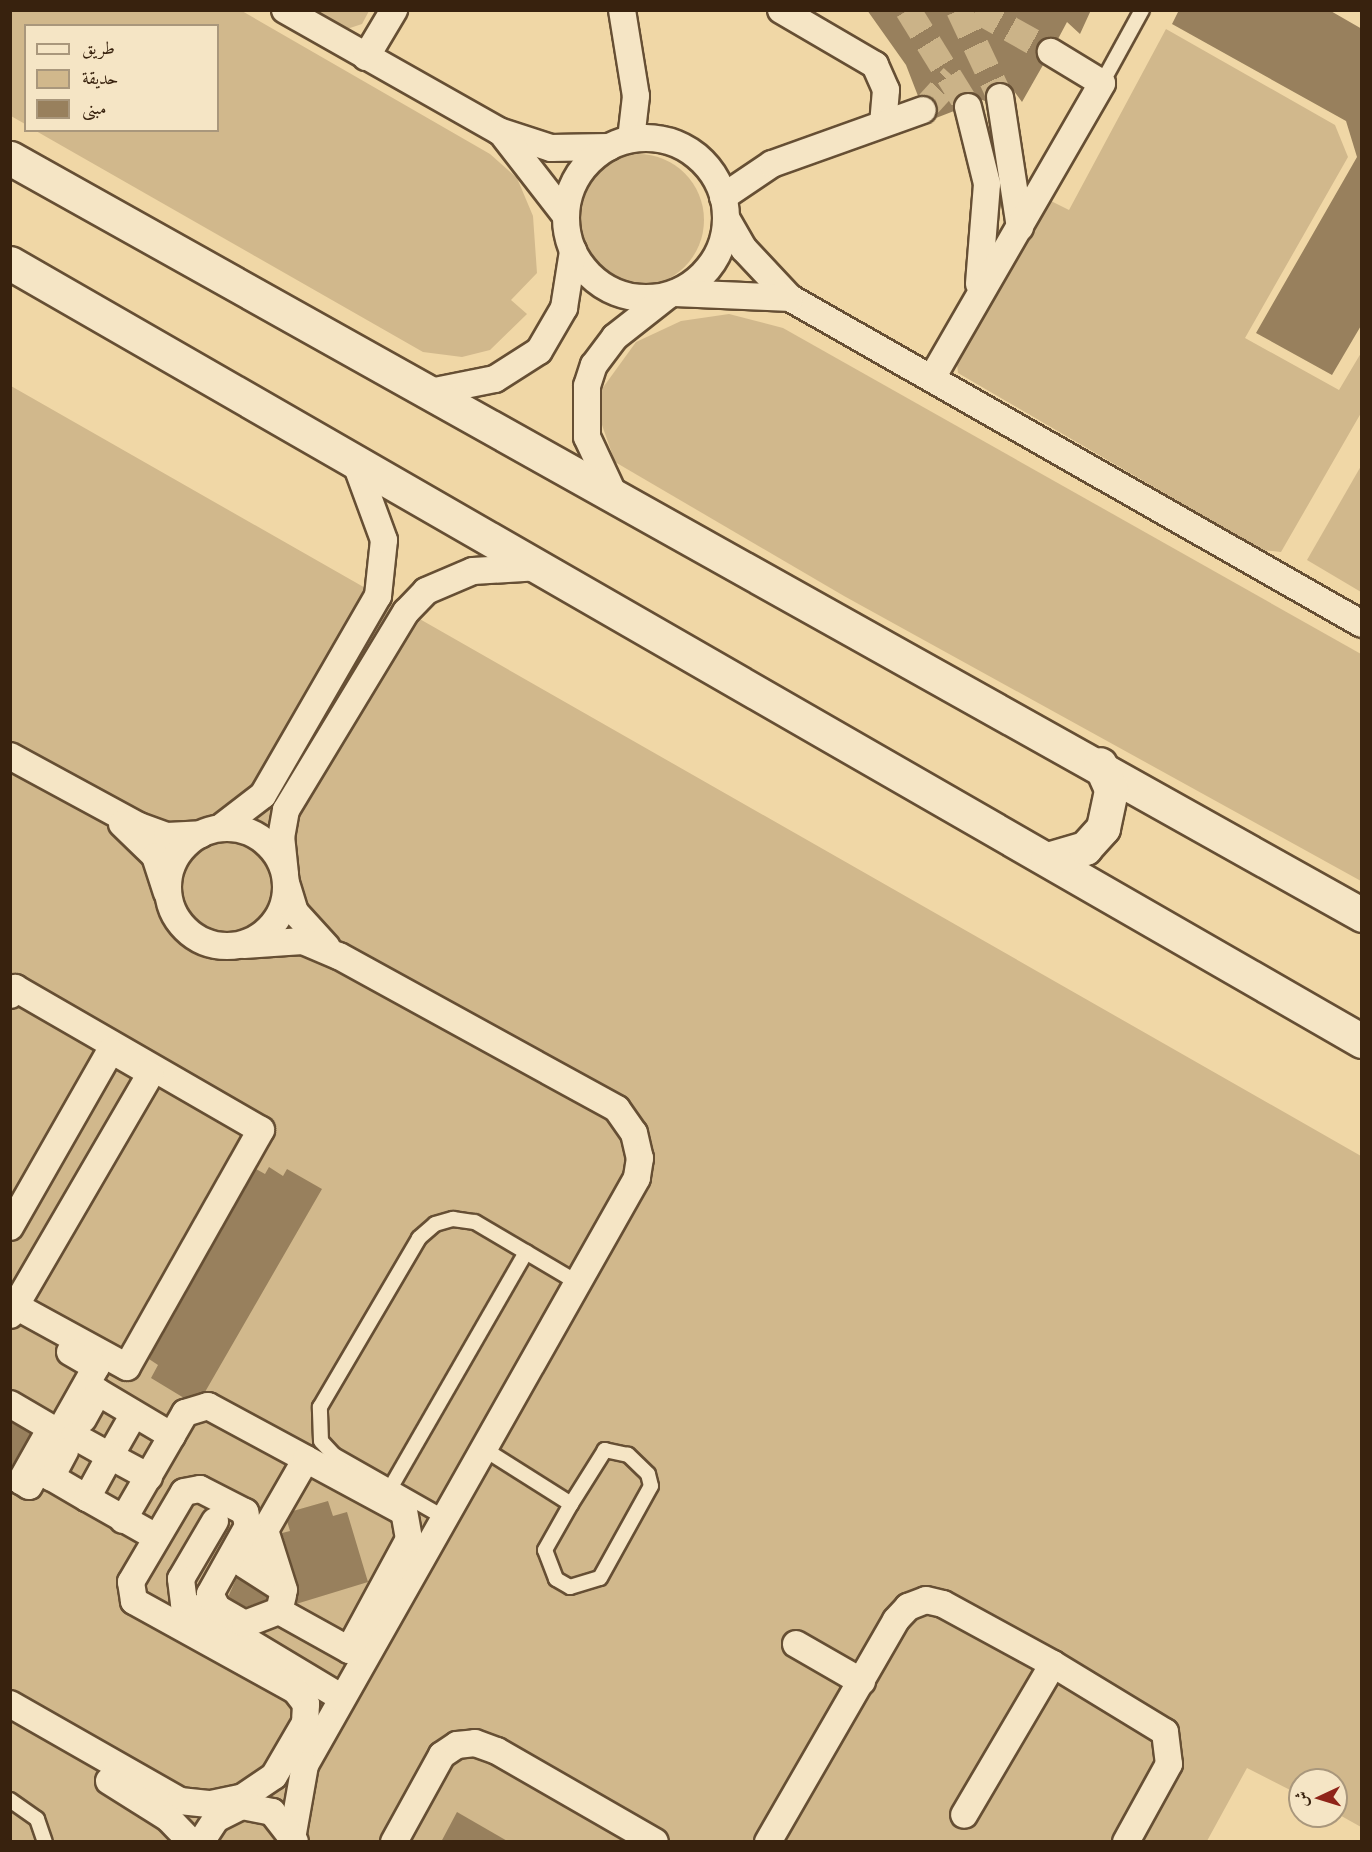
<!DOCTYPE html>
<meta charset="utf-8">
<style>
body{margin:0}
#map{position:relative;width:1372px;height:1852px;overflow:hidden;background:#f0d7a6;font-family:"Libre Bodoni",Amiri,serif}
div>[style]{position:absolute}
.green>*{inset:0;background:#d1b88c}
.round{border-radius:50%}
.building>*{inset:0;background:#98805d}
.street-tunnel>*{height:26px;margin-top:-13px;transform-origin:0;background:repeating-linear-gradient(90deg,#cbb388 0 26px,transparent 0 39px)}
.roads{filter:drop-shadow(2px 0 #664f34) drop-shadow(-2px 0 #664f34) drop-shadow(0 2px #664f34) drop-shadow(0 -2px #664f34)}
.lane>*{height:14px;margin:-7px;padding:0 7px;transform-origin:7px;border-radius:7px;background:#f5e5c5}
.street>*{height:26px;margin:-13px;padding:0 13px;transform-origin:13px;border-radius:13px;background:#f5e5c5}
.street>.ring{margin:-13px;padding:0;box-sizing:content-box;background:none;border:26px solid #f5e5c5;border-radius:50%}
.secondary>*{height:33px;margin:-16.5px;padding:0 16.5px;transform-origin:16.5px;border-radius:16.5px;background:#f5e5c5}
span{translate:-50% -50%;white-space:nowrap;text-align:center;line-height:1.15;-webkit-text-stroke:6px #f5e5c5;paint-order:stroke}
.frame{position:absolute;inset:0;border:12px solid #38220e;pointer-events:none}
.legend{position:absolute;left:24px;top:24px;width:195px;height:108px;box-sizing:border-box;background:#f5e5c5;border:2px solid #a9977c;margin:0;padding:8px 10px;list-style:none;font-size:18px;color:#38220e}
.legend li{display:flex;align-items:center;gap:12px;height:30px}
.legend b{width:30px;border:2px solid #a9977c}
.north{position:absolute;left:1288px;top:1768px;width:60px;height:60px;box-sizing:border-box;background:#f5e5c5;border:2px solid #a9977c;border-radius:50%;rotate:266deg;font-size:16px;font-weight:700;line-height:24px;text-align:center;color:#38220e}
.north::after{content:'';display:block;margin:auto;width:21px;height:27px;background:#8f2418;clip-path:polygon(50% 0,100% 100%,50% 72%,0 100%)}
</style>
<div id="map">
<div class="green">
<div style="clip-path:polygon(11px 10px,242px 11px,490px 154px,517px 178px,533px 216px,537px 273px,511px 300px,527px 314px,490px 350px,462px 357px,423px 352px,36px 131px,218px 130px,218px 26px,26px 26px,25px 124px,11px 116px)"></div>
<div style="clip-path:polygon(303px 11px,369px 11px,362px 24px,338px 32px)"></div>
<div style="clip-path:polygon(1166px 29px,1335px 125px,1348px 157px,1245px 338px,1339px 390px,1361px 353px,1361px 413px,1281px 552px,1262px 550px,958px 373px,956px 355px,1041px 196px,1069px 210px)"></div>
<div class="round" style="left:572px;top:154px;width:132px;height:132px"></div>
<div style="clip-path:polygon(729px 314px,783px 328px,1361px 654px,1361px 881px,844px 596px,615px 462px,602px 425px,599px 393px,636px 342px,681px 321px)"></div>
<div style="clip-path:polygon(11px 386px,1361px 1156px,1361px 1827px,1336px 1813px,1336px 1780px,1300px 1780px,1300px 1795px,1247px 1768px,1207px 1841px,11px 1841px)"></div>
<div style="clip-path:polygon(1361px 466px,1361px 592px,1307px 560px)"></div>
</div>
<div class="building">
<div style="clip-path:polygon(867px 10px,1091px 10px,1080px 34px,1067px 22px,1058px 39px,1039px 44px,1036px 52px,1043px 65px,1022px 102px,1011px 87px,997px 82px,986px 91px,985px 101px,964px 93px,954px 102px,954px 111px,936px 118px,937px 104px,918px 96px,906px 65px)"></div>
<div style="clip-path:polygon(1179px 10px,1329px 10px,1362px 29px,1362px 324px,1332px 375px,1256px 333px,1357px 157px,1346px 121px,1172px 24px)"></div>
<div style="clip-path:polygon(269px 1167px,283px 1176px,287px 1169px,322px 1189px,205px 1392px,184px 1398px,151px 1378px,158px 1365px,149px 1359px,256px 1169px,265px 1174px)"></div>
<div style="clip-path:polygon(10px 1422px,31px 1433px,10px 1469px)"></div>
<div style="clip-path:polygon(328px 1501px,333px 1516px,347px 1512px,368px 1582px,296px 1604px,298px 1585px,282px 1533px,290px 1531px,287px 1521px,293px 1511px)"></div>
<div style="clip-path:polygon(237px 1577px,267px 1597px,266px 1600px,246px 1607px,228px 1597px)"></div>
<div style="clip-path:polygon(457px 1812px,509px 1842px,441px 1842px)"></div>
</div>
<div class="street-tunnel">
<div style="left:908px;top:10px;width:114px;rotate:58.3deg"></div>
<div style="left:959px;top:10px;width:96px;rotate:64.8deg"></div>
<div style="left:976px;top:10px;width:86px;rotate:29.2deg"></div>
<div style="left:923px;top:110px;width:45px;rotate:-47.7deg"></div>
</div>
<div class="roads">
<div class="lane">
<div style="left:1102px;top:83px;width:83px;rotate:-61.3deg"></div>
<div style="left:484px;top:1449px;width:103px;rotate:32.3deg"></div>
<div style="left:571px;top:1504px;width:53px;rotate:119.5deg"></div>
<div style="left:545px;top:1550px;width:31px;rotate:69deg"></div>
<div style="left:556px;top:1579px;width:16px;rotate:30deg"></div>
<div style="left:570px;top:1587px;width:31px;rotate:-17deg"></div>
<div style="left:600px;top:1578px;width:105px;rotate:-61deg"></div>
<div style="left:651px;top:1486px;width:12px;rotate:-104deg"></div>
<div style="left:648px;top:1474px;width:28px;rotate:-136deg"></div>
<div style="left:628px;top:1455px;width:24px;rotate:-168deg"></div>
<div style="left:605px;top:1450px;width:64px;rotate:122.2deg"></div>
<div style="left:391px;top:1487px;width:271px;rotate:-60.1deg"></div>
<div style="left:445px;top:1518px;width:128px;rotate:-150.4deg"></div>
<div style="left:334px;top:1455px;width:19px;rotate:-133deg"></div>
<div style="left:321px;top:1441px;width:34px;rotate:-92deg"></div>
<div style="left:320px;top:1407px;width:196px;rotate:-59.6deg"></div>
<div style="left:419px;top:1238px;width:21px;rotate:-41deg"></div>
<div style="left:435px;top:1224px;width:19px;rotate:-16deg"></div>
<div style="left:453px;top:1219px;width:22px;rotate:8deg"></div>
<div style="left:475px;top:1222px;width:120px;rotate:30.6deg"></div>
<div style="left:10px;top:1800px;width:33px;rotate:35deg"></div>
<div style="left:37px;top:1819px;width:24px;rotate:71deg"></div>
</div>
<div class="street">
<div style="left:285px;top:10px;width:246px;rotate:29.5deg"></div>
<div style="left:499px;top:131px;width:55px;rotate:18.1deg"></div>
<div style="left:551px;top:148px;width:58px;rotate:-1deg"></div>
<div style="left:622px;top:10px;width:87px;rotate:80.8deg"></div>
<div style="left:636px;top:96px;width:43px;rotate:96.6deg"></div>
<div style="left:781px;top:10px;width:109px;rotate:30.3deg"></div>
<div style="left:875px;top:65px;width:27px;rotate:66deg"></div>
<div style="left:886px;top:90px;width:33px;rotate:95deg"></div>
<div style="left:366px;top:57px;width:55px;rotate:-59.2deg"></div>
<div style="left:1000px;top:97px;width:132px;rotate:81.3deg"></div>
<div style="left:968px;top:107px;width:79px;rotate:76.1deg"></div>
<div style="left:987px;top:184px;width:100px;rotate:94.6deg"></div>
<div style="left:504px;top:136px;width:101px;rotate:52.2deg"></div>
<div class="ring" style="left:566px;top:138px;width:134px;height:134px"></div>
<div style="left:723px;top:197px;width:59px;rotate:-34deg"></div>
<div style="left:772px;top:164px;width:160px;rotate:-19.7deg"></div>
<div style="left:726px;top:218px;width:36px;rotate:60deg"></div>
<div style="left:744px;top:249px;width:67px;rotate:46.8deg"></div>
<div style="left:790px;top:298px;width:658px;rotate:29.68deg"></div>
<div style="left:676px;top:293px;width:114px;rotate:2.5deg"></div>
<div style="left:932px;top:378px;width:340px;rotate:-60deg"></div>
<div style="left:1102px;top:83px;width:60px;rotate:-148.7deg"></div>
<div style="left:435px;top:391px;width:61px;rotate:-11.3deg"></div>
<div style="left:495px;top:379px;width:52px;rotate:-32.5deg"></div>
<div style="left:539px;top:351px;width:50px;rotate:-59.8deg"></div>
<div style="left:564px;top:308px;width:58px;rotate:-81deg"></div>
<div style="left:615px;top:497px;width:66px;rotate:-115deg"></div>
<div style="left:587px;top:437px;width:51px;rotate:-90deg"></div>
<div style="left:587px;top:386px;width:22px;rotate:-72deg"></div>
<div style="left:594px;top:365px;width:35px;rotate:-53deg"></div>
<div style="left:615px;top:337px;width:65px;rotate:-38.1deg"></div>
<div style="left:10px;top:756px;width:147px;rotate:28.5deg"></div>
<div style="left:139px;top:826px;width:30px;rotate:20deg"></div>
<div style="left:167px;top:836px;width:34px;rotate:-3deg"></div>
<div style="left:122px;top:824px;width:46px;rotate:44.1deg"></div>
<div style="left:155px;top:856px;width:38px;rotate:72deg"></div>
<div class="ring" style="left:168px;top:828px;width:92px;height:92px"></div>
<div style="left:220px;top:828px;width:54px;rotate:-37.5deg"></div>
<div style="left:263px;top:795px;width:230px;rotate:-60deg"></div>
<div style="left:378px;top:596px;width:56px;rotate:-83.9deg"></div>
<div style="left:384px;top:540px;width:84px;rotate:-110.2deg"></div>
<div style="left:285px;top:874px;width:36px;rotate:-96deg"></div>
<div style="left:281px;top:838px;width:28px;rotate:-80deg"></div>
<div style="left:286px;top:810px;width:232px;rotate:-58.8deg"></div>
<div style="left:406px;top:612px;width:29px;rotate:-46deg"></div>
<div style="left:426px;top:591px;width:51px;rotate:-23.1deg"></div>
<div style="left:473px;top:571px;width:67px;rotate:-3.4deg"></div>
<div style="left:287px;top:886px;width:27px;rotate:73deg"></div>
<div style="left:295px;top:912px;width:47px;rotate:47.6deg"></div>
<div style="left:244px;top:945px;width:59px;rotate:-3.9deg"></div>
<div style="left:303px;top:941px;width:39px;rotate:23deg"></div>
<div style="left:339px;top:956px;width:317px;rotate:28.8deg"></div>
<div style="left:617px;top:1109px;width:29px;rotate:55deg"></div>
<div style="left:634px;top:1133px;width:26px;rotate:77deg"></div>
<div style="left:640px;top:1158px;width:20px;rotate:99deg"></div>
<div style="left:637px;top:1178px;width:674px;rotate:119.49deg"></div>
<div style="left:305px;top:1765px;width:69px;rotate:100deg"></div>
<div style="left:10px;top:995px;width:9px;rotate:-54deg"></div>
<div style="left:15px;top:988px;width:284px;rotate:30deg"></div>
<div style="left:261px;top:1130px;width:272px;rotate:119.5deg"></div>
<div style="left:127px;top:1367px;width:133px;rotate:-151.3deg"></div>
<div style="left:10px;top:1227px;width:204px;rotate:-60.3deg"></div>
<div style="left:111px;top:1050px;width:46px;rotate:29.9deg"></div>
<div style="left:151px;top:1073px;width:280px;rotate:120.2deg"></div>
<div style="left:10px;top:1404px;width:48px;rotate:30.3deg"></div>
<div style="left:51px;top:1428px;width:61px;rotate:119.5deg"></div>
<div style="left:21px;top:1481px;width:9px;rotate:32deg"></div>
<div style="left:29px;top:1486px;width:137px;rotate:-60.6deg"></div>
<div style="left:96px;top:1367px;width:30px;rotate:-150deg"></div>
<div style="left:83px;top:1419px;width:31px;rotate:-61deg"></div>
<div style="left:98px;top:1392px;width:86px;rotate:30.7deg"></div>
<div style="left:74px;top:1436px;width:41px;rotate:29.1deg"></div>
<div style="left:110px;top:1456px;width:48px;rotate:-60.3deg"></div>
<div style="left:65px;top:1451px;width:30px;rotate:118deg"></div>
<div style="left:51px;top:1477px;width:42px;rotate:30.3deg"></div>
<div style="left:149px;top:1477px;width:44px;rotate:-151.7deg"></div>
<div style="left:110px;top:1456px;width:48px;rotate:118.7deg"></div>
<div style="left:87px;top:1498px;width:79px;rotate:29.5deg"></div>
<div style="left:123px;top:1520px;width:124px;rotate:-59.9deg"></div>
<div style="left:185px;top:1413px;width:24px;rotate:-17deg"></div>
<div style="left:208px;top:1406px;width:111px;rotate:28.4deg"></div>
<div style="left:306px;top:1459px;width:122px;rotate:119.9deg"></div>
<div style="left:245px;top:1565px;width:46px;rotate:32.7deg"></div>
<div style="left:284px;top:1590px;width:63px;rotate:-107.6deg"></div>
<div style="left:215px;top:1521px;width:67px;rotate:120.4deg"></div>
<div style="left:181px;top:1579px;width:24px;rotate:83deg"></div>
<div style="left:184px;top:1603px;width:184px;rotate:31deg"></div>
<div style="left:283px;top:1595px;width:16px;rotate:104deg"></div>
<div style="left:279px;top:1611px;width:80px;rotate:29.1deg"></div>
<div style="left:349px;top:1650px;width:126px;rotate:-61.6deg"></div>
<div style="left:409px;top:1539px;width:27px;rotate:-100deg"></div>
<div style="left:404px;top:1512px;width:111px;rotate:-151.6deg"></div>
<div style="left:796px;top:1644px;width:76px;rotate:29.9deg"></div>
<div style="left:1053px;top:1664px;width:131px;rotate:31.3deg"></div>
<div style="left:1165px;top:1732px;width:32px;rotate:83deg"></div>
<div style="left:1169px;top:1764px;width:89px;rotate:118.9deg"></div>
<div style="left:10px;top:1704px;width:196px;rotate:29.7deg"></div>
<div style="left:180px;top:1801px;width:31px;rotate:6deg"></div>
<div style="left:211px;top:1804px;width:33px;rotate:-12deg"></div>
<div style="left:243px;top:1797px;width:37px;rotate:-34deg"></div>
<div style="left:274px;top:1776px;width:61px;rotate:-59.7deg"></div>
<div style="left:305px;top:1723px;width:19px;rotate:-87deg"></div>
<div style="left:306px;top:1704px;width:18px;rotate:-128deg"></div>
<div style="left:295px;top:1690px;width:184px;rotate:-151.1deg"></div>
<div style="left:134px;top:1601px;width:19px;rotate:-99deg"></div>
<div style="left:131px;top:1582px;width:104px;rotate:-59.5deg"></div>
<div style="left:184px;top:1492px;width:16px;rotate:-11deg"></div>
<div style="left:200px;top:1489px;width:51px;rotate:27.1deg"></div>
<div style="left:245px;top:1512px;width:14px;rotate:78deg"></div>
<div style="left:248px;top:1526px;width:78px;rotate:119.2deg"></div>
<div style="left:210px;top:1594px;width:16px;rotate:63deg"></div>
<div style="left:217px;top:1608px;width:32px;rotate:30deg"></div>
<div style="left:245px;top:1624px;width:36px;rotate:-21deg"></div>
<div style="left:109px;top:1781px;width:70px;rotate:32.1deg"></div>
<div style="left:168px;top:1818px;width:33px;rotate:46deg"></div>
<div style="left:201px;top:1842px;width:27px;rotate:-57deg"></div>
<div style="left:216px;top:1819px;width:29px;rotate:-27deg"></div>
<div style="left:242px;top:1806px;width:31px;rotate:11deg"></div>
<div style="left:272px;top:1812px;width:37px;rotate:52deg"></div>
<div style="left:394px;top:1842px;width:99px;rotate:-61.1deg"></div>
<div style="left:442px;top:1755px;width:18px;rotate:-34deg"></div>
<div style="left:457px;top:1745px;width:18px;rotate:-6deg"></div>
<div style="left:475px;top:1743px;width:23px;rotate:20deg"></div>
<div style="left:497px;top:1751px;width:182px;rotate:29.9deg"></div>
<div style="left:768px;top:1842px;width:256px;rotate:-60deg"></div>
<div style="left:896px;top:1620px;width:18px;rotate:-47deg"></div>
<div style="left:908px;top:1607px;width:19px;rotate:-21deg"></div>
<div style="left:926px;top:1600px;width:17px;rotate:13deg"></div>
<div style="left:943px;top:1604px;width:125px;rotate:28.6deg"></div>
<div style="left:1053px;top:1664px;width:175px;rotate:120.5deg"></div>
</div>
<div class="secondary">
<div style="left:10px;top:158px;width:1550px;rotate:29.24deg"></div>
<div style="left:10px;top:263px;width:1560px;rotate:29.92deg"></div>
<div style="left:1047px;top:859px;width:40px;rotate:-16deg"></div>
<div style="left:1085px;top:848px;width:27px;rotate:-48deg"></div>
<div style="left:1103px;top:828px;width:40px;rotate:-78deg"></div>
<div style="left:1111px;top:789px;width:27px;rotate:-114deg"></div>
</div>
</div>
<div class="frame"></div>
<ul class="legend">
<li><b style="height:8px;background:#f5e5c5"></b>طريق</li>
<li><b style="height:16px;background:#d1b88c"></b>حديقة</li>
<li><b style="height:16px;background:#98805d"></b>مبنى</li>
</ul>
<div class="north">ش</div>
</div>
